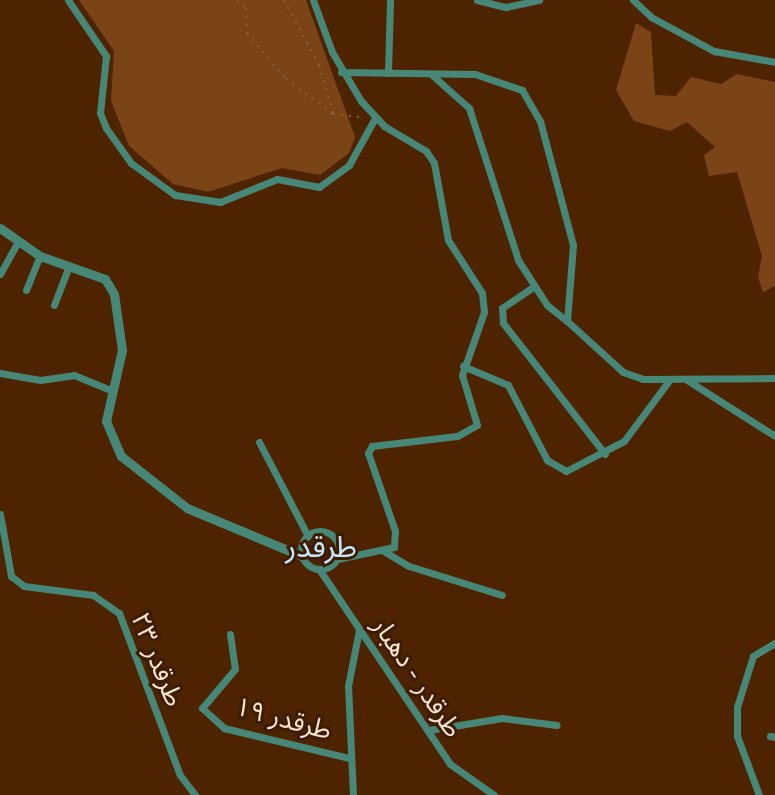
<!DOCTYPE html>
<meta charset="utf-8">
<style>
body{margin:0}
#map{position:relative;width:775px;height:795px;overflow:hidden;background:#4e2400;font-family:Spectral,"Noto Sans Arabic",serif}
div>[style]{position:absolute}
.green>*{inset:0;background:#7a4417}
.path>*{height:2px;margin-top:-1px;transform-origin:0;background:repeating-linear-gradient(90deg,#856041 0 2px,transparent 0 8px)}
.minor>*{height:7px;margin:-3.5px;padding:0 3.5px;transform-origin:3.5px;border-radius:3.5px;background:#478778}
.minor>.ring{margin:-3.5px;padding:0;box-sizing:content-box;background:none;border:7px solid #478778;border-radius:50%}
.tertiary>*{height:9px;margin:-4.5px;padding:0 4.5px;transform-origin:4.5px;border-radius:4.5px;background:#478778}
span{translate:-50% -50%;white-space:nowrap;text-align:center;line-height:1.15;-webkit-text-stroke:6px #3d1d02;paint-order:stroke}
.street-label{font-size:26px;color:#ffe3d0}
.quarter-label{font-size:30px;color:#c9e6f9}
</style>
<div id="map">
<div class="green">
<div style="clip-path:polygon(79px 0,306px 0,355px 137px,349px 153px,320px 175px,282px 168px,208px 192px,173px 184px,129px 146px,111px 101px,114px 51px)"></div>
<div style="clip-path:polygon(636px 23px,651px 32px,655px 95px,676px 96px,691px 77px,721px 84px,737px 74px,775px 82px,775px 286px,763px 292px,758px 277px,762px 256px,737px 172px,709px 176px,704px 155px,715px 147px,687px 122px,670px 131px,634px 121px,616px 90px)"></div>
</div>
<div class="path">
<div style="left:237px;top:0;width:12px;rotate:42deg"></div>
<div style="left:246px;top:8px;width:25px;rotate:88deg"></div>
<div style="left:247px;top:33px;width:60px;rotate:49.7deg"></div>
<div style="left:286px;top:79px;width:59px;rotate:36.7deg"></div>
<div style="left:333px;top:114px;width:30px;rotate:6deg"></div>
<div style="left:284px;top:0;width:74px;rotate:61.7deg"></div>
<div style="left:319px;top:65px;width:50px;rotate:73.7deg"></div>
</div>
<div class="minor">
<div style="left:68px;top:0;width:68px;rotate:55.8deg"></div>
<div style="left:106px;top:56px;width:57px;rotate:96deg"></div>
<div style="left:100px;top:113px;width:16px;rotate:68deg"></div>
<div style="left:106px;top:128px;width:43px;rotate:54.5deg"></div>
<div style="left:131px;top:163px;width:54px;rotate:36deg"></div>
<div style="left:175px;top:195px;width:46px;rotate:8.8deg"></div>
<div style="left:220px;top:202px;width:61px;rotate:-22deg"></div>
<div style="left:277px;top:179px;width:43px;rotate:10.8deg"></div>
<div style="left:319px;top:187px;width:37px;rotate:-36deg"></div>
<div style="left:349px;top:165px;width:54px;rotate:-61deg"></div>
<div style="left:313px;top:0;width:55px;rotate:69.9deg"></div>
<div style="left:332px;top:52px;width:57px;rotate:59.4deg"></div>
<div style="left:361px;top:101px;width:34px;rotate:47deg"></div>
<div style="left:384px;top:126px;width:49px;rotate:30.8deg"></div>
<div style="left:426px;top:151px;width:14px;rotate:56deg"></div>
<div style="left:434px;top:163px;width:78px;rotate:79.7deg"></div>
<div style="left:448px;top:240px;width:63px;rotate:57.3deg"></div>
<div style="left:482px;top:293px;width:19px;rotate:84deg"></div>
<div style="left:484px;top:312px;width:67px;rotate:109.2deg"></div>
<div style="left:462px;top:375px;width:52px;rotate:73.3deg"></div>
<div style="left:477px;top:425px;width:23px;rotate:151deg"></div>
<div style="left:457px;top:436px;width:86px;rotate:173.3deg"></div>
<div style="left:372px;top:446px;width:8px;rotate:120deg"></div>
<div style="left:368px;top:453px;width:83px;rotate:70.9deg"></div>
<div style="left:395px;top:531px;width:16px;rotate:94deg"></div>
<div style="left:394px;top:547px;width:58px;rotate:168.1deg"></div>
<div style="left:477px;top:0;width:30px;rotate:14deg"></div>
<div style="left:506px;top:7px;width:34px;rotate:-12deg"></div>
<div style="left:633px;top:0;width:25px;rotate:43deg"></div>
<div style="left:651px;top:17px;width:72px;rotate:28.4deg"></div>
<div style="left:714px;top:51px;width:62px;rotate:10.2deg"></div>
<div style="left:341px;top:72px;width:134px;rotate:0.9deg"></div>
<div style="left:475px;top:74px;width:50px;rotate:18.8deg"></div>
<div style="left:522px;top:90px;width:36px;rotate:60deg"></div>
<div style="left:540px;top:121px;width:128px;rotate:75.1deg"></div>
<div style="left:573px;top:245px;width:76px;rotate:94.5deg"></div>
<div style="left:567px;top:321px;width:76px;rotate:42.3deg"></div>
<div style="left:623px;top:372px;width:21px;rotate:19deg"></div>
<div style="left:643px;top:379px;width:132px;rotate:-0.4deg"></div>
<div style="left:388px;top:73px;width:73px;rotate:-88.4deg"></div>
<div style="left:432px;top:75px;width:50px;rotate:41.7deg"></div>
<div style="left:469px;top:108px;width:160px;rotate:72.1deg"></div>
<div style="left:518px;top:260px;width:54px;rotate:57.2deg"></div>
<div style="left:547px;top:305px;width:26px;rotate:39deg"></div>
<div style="left:0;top:274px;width:38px;rotate:-61deg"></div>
<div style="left:533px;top:287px;width:37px;rotate:146deg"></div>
<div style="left:502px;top:308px;width:15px;rotate:86deg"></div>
<div style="left:503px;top:323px;width:166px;rotate:52.1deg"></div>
<div style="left:26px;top:290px;width:37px;rotate:-68deg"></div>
<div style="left:54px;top:305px;width:42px;rotate:-69deg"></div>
<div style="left:463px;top:366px;width:49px;rotate:22.9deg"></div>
<div style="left:508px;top:385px;width:85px;rotate:62.5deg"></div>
<div style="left:547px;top:460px;width:22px;rotate:30deg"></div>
<div style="left:566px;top:471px;width:65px;rotate:-27.3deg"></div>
<div style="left:624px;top:441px;width:74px;rotate:-53.3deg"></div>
<div style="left:0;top:373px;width:41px;rotate:9.9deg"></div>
<div style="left:40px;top:380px;width:34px;rotate:-8deg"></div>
<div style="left:74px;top:375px;width:42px;rotate:22.3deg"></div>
<div style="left:687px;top:380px;width:104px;rotate:32.5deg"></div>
<div style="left:259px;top:442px;width:106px;rotate:62.5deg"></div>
<div style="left:0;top:514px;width:63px;rotate:79.9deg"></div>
<div style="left:11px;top:576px;width:16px;rotate:38deg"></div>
<div style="left:24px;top:586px;width:70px;rotate:7.4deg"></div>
<div style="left:93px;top:595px;width:32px;rotate:35deg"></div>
<div style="left:119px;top:613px;width:173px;rotate:69.4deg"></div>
<div style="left:180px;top:775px;width:25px;rotate:53deg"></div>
<div class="ring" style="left:301px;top:531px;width:31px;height:31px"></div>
<div style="left:382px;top:550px;width:31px;rotate:31deg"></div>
<div style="left:409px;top:566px;width:97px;rotate:17.3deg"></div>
<div style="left:319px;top:569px;width:235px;rotate:56.1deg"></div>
<div style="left:450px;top:764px;width:54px;rotate:35.2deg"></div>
<div style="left:230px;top:634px;width:35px;rotate:82deg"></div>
<div style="left:235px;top:669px;width:51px;rotate:130.2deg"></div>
<div style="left:202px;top:708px;width:30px;rotate:42deg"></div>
<div style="left:224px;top:728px;width:129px;rotate:13.5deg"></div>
<div style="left:429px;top:730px;width:74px;rotate:-9.3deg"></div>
<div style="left:502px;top:718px;width:55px;rotate:7.3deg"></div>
<div style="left:770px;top:736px;width:5px;rotate:11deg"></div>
<div style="left:353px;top:795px;width:109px;rotate:-92.6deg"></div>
<div style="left:348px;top:686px;width:57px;rotate:-78.9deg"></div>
<div style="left:759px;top:795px;width:63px;rotate:-110.4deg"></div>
<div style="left:737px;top:736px;width:29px;rotate:-90deg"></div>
<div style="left:737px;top:707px;width:53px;rotate:-72.6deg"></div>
<div style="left:753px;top:656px;width:26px;rotate:-31deg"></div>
</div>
<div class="tertiary">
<div style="left:0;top:228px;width:49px;rotate:35deg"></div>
<div style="left:40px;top:256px;width:69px;rotate:19.5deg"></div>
<div style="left:105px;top:279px;width:17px;rotate:59deg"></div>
<div style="left:114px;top:294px;width:57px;rotate:81.9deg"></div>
<div style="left:122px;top:350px;width:73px;rotate:102.7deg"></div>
<div style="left:106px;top:421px;width:38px;rotate:67deg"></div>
<div style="left:121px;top:456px;width:84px;rotate:38.2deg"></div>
<div style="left:187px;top:508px;width:125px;rotate:22.7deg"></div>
</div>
<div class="street-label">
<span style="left:156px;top:660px;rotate:68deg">طرقدر ۲۳</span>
<span style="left:416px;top:678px;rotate:56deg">طرقدر - دهبار</span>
<span style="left:283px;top:720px;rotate:15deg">طرقدر ۱۹</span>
</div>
<div class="quarter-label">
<span style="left:321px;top:548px">طرقدر</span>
</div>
</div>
